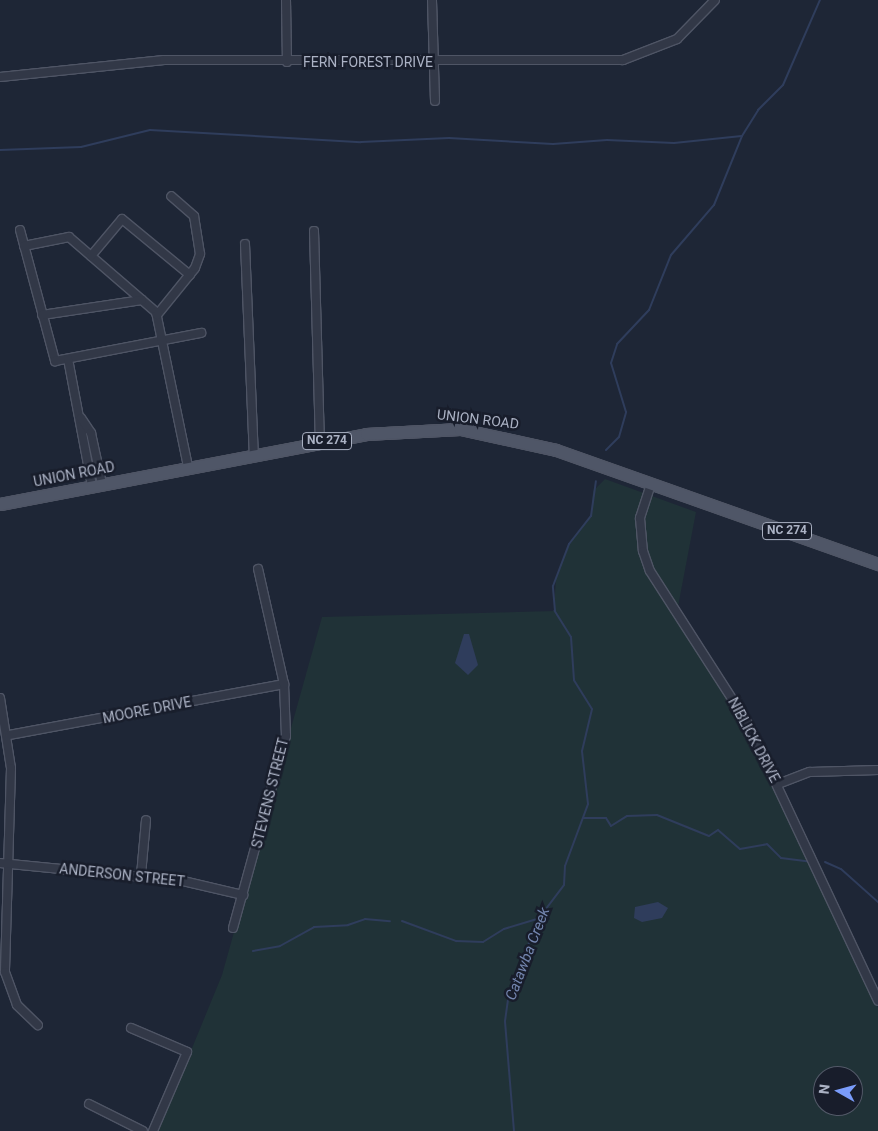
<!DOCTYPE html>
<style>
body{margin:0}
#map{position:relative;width:878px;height:1131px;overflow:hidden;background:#1e2636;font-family:Roboto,sans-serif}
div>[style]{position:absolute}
.green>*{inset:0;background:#203237}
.water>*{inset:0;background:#2f3d5c}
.stream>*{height:2px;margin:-1px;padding:0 1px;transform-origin:1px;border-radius:1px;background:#2f3d5c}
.roads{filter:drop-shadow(1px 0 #4f5565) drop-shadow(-1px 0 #4f5565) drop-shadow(0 1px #4f5565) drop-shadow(0 -1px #4f5565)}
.minor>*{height:8px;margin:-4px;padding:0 4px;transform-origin:4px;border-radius:4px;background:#323847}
.primary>*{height:11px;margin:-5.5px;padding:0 5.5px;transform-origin:5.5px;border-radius:5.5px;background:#4f5667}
span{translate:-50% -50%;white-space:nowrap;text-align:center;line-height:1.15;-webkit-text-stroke:5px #181d2b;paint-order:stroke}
.shield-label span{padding:1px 4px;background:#181d2b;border:1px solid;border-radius:4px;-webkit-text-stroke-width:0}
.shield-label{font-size:12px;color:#abb2c4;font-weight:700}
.street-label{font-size:14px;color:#abb2c4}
.water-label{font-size:15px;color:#7385ae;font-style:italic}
.north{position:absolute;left:813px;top:1066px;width:50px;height:50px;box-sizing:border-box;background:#181d2b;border:1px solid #535968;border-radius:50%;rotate:277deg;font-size:14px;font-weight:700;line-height:20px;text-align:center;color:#abb2c4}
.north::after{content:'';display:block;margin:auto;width:18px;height:22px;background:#7a9cfb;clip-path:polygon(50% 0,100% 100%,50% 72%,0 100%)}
</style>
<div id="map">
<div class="green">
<div style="clip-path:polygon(evenodd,605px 479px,696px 512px,676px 617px,745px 724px,878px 1008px,878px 1131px,158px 1131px,222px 975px,322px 617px,554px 611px,556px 577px,569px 544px,591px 516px,593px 491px,605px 479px,823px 1076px,853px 1076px,853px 1106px,823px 1106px,823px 1076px)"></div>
</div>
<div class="water">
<div style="clip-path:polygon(464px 634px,469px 634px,478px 665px,468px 675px,455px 663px)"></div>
<div style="clip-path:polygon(658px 902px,668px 908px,662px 918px,642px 922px,634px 918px,635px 907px)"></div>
</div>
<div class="stream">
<div style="left:0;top:150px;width:81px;rotate:-2.1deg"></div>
<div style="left:81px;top:147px;width:71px;rotate:-13.8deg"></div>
<div style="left:150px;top:130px;width:211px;rotate:3.3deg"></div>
<div style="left:361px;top:142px;width:88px;rotate:-2.6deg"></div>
<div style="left:449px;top:138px;width:104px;rotate:3.3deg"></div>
<div style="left:553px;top:144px;width:54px;rotate:-4.2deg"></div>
<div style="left:607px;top:140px;width:67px;rotate:2.6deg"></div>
<div style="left:674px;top:143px;width:68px;rotate:-5.9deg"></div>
<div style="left:606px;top:450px;width:18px;rotate:-45deg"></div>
<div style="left:619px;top:437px;width:26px;rotate:-74deg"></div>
<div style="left:626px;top:412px;width:51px;rotate:-107deg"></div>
<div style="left:611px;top:363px;width:20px;rotate:-72deg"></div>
<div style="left:617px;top:344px;width:47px;rotate:-46.7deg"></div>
<div style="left:649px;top:310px;width:59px;rotate:-68.2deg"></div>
<div style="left:671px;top:255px;width:66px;rotate:-49.3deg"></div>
<div style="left:714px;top:205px;width:74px;rotate:-67.9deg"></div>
<div style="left:742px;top:136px;width:31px;rotate:-58deg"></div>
<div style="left:758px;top:110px;width:35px;rotate:-45deg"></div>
<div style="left:783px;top:85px;width:93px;rotate:-66.5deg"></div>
<div style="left:583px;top:818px;width:23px"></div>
<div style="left:606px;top:818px;width:9px;rotate:58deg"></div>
<div style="left:611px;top:826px;width:19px;rotate:-32deg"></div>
<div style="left:627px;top:816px;width:30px;rotate:-2deg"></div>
<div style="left:657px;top:815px;width:56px;rotate:22deg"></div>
<div style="left:709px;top:836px;width:11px;rotate:-34deg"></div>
<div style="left:718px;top:830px;width:29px;rotate:41deg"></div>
<div style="left:740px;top:849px;width:27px;rotate:-10deg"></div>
<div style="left:767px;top:844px;width:20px;rotate:45deg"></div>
<div style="left:781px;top:858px;width:26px;rotate:7deg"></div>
<div style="left:825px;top:862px;width:17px;rotate:24deg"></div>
<div style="left:841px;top:869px;width:50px;rotate:41.7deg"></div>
<div style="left:402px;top:921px;width:58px;rotate:20.3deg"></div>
<div style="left:456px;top:941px;width:27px;rotate:2deg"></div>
<div style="left:483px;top:942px;width:25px;rotate:-32deg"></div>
<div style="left:504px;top:929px;width:37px;rotate:-17deg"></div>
<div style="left:253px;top:951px;width:27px;rotate:-10deg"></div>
<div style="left:280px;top:946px;width:39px;rotate:-29deg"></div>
<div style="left:314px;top:927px;width:34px;rotate:-3deg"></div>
<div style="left:348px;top:925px;width:18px;rotate:-19deg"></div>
<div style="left:365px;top:919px;width:25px;rotate:5deg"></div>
<div style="left:514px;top:1131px;width:110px;rotate:-94.7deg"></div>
<div style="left:505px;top:1021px;width:27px;rotate:-82deg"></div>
<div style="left:509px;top:994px;width:82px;rotate:-68.5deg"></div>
<div style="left:539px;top:918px;width:41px;rotate:-52.9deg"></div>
<div style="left:564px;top:885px;width:19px;rotate:-87deg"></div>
<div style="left:565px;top:866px;width:66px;rotate:-69.6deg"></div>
<div style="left:588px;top:804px;width:53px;rotate:-96.5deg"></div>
<div style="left:582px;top:751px;width:43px;rotate:-76.6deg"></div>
<div style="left:592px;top:709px;width:34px;rotate:-122deg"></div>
<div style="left:574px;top:680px;width:43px;rotate:-94deg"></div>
<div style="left:571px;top:637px;width:31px;rotate:-122deg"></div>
<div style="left:555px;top:611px;width:25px;rotate:-95deg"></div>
<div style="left:553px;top:586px;width:45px;rotate:-69.1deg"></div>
<div style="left:569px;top:544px;width:36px;rotate:-52deg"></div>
<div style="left:591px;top:516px;width:35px;rotate:-82deg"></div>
</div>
<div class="roads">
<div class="minor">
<div style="left:286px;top:0;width:62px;rotate:89.1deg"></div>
<div style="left:432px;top:0;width:101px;rotate:88.3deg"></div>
<div style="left:0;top:77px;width:165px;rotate:-5.9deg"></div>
<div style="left:164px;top:60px;width:459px"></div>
<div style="left:623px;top:60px;width:58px;rotate:-21.3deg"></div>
<div style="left:677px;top:39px;width:54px;rotate:-45.7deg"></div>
<div style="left:20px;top:230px;width:136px;rotate:75deg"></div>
<div style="left:55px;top:361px;width:149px;rotate:-10.9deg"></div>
<div style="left:314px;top:231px;width:211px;rotate:88.4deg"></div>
<div style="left:245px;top:244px;width:211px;rotate:87.6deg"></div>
<div style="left:24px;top:246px;width:46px;rotate:-11.3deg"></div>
<div style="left:69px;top:237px;width:115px;rotate:40.8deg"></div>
<div style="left:156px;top:312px;width:158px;rotate:78.3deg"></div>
<div style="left:91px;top:256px;width:48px;rotate:-50deg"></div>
<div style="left:122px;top:219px;width:88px;rotate:39.5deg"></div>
<div style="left:42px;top:315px;width:101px;rotate:-8.5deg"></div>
<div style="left:157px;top:315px;width:60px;rotate:-51deg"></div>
<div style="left:195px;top:268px;width:15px;rotate:-70deg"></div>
<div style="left:200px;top:254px;width:38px;rotate:-99deg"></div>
<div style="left:194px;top:216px;width:30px;rotate:-139deg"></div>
<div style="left:68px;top:359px;width:129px;rotate:79.3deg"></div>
<div style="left:81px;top:418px;width:18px;rotate:56deg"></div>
<div style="left:91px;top:433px;width:52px;rotate:77.8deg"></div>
<div style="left:651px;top:484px;width:36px;rotate:108deg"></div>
<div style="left:640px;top:518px;width:33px;rotate:85deg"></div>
<div style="left:643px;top:551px;width:21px;rotate:71deg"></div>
<div style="left:650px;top:571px;width:179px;rotate:57.3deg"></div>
<div style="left:747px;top:722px;width:308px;rotate:64.8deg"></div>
<div style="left:0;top:698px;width:71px;rotate:81.1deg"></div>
<div style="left:11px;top:768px;width:204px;rotate:91.7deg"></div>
<div style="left:5px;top:972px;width:35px;rotate:70deg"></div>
<div style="left:17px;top:1005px;width:29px;rotate:44deg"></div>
<div style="left:9px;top:735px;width:280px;rotate:-10.5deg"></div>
<div style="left:778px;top:784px;width:34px;rotate:-21deg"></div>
<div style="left:810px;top:772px;width:68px;rotate:-1.7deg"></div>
<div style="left:0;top:863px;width:184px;rotate:5.6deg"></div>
<div style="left:183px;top:881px;width:62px;rotate:13.1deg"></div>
<div style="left:141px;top:875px;width:55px;rotate:-84.8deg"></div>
<div style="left:233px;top:928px;width:199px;rotate:-74.6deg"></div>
<div style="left:286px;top:736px;width:52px;rotate:-92.2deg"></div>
<div style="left:284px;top:684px;width:118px;rotate:-102.7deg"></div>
<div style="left:131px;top:1028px;width:61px;rotate:23.2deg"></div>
<div style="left:187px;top:1052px;width:86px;rotate:113.3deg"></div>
<div style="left:89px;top:1104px;width:60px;rotate:26.6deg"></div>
</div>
<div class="primary">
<div style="left:0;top:504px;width:373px;rotate:-10.8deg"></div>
<div style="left:366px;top:434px;width:94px;rotate:-3deg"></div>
<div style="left:460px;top:429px;width:98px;rotate:12.3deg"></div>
<div style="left:556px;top:450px;width:342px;rotate:19.5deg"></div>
</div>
</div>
<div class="shield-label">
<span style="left:327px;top:441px">NC 274</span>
<span style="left:787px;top:531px">NC 274</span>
</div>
<div class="street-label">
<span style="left:368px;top:62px">FERN FOREST DRIVE</span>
<span style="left:478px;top:419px;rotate:7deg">UNION ROAD</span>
<span style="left:74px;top:474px;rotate:-11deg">UNION ROAD</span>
<span style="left:147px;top:710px;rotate:-11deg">MOORE DRIVE</span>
<span style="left:754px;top:740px;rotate:62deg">NIBLICK DRIVE</span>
<span style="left:270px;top:793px;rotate:-76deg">STEVENS STREET</span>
<span style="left:122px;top:875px;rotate:6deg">ANDERSON STREET</span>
</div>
<div class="water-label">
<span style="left:528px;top:954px;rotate:-69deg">Catawba Creek</span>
</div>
<div class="north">N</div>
</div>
